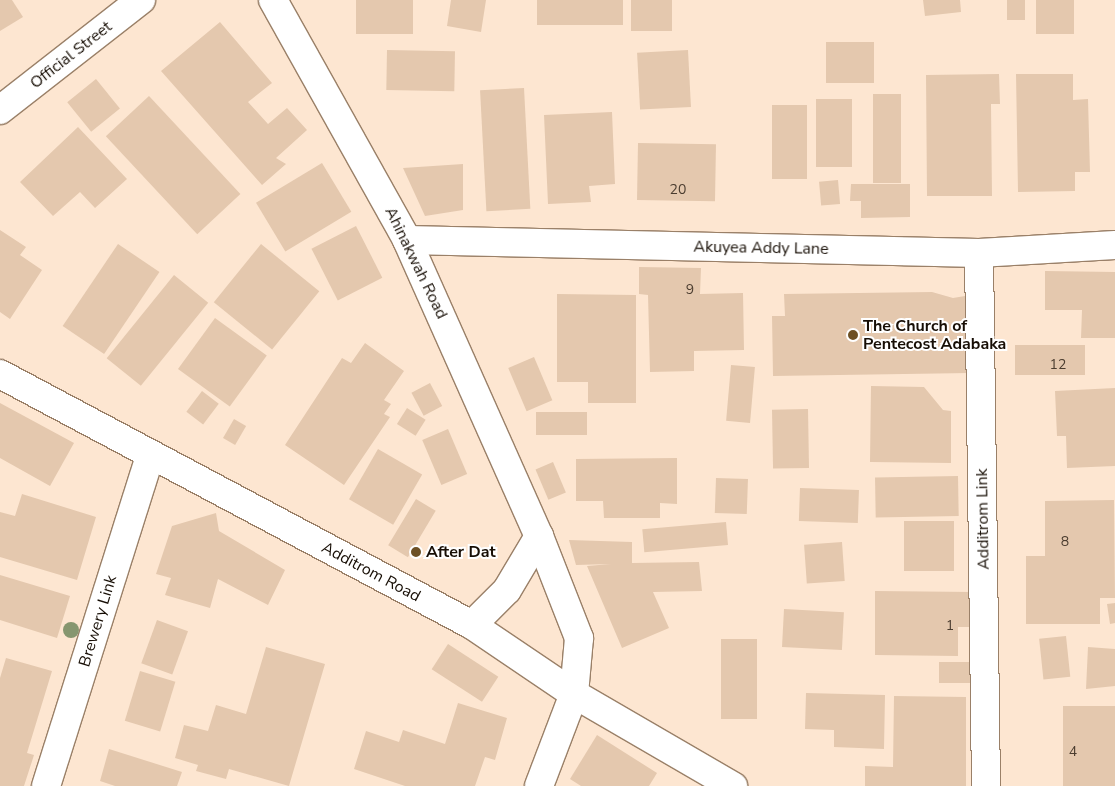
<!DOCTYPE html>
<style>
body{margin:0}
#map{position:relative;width:1115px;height:786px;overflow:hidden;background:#fde6d1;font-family:"Nunito Sans",sans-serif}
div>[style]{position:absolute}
.building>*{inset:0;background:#e4c8ae;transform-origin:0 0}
.roads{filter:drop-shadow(1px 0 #9a8068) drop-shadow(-1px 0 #9a8068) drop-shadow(0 1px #9a8068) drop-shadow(0 -1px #9a8068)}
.street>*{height:28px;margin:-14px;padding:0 14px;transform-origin:14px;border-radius:14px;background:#fff}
.secondary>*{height:28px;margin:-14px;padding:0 14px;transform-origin:14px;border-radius:14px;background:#fff}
.trees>*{width:16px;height:16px;margin:-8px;border-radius:50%;background:#86966f}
.dots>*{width:14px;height:14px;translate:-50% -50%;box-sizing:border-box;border:2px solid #fff;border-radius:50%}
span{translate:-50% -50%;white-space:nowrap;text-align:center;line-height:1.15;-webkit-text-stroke:4px #fff;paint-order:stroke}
.number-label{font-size:14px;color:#4a3c2f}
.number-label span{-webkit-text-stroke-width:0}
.street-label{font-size:16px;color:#170e05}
.poi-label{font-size:16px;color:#170e05;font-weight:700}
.left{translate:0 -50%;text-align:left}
</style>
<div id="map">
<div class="building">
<div style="clip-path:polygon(0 0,12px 0,23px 17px,0 31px)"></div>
<div style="left:356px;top:0;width:57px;height:34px"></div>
<div style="clip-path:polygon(451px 0,486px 0,481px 32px,447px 26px)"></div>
<div style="left:537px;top:0;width:86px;height:25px"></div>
<div style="left:672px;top:0;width:31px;height:41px;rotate:90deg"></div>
<div style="clip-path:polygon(923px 0,960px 0,961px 12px,925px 16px)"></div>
<div style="left:1007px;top:0;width:18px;height:20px"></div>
<div style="left:1036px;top:0;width:38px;height:34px"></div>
<div style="clip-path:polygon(220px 22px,272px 83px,248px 102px,268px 124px,287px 108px,307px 130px,276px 158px,286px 164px,262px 185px,161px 71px)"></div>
<div style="left:826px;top:42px;width:48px;height:41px"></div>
<div style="left:387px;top:50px;width:68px;height:40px;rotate:1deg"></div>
<div style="left:688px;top:50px;width:57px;height:51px;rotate:87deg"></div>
<div style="clip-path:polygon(999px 74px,1000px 104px,991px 104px,992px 196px,927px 196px,926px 75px)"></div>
<div style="clip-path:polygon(1016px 74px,1073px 74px,1073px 100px,1088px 99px,1090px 172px,1075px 172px,1075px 191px,1018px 192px)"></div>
<div style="left:96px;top:79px;width:38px;height:37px;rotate:51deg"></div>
<div style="left:524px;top:88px;width:121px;height:44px;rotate:87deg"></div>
<div style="left:873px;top:94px;width:28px;height:89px"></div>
<div style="left:149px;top:96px;width:134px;height:59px;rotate:47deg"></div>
<div style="left:816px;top:99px;width:36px;height:68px"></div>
<div style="left:772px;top:105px;width:35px;height:74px"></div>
<div style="clip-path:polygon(612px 112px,615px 184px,589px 186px,591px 202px,548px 204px,544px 115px)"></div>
<div style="clip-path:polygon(78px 127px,127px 179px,95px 208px,80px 192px,53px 216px,20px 182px)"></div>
<div style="left:638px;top:143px;width:78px;height:57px;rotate:1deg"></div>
<div style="left:322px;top:163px;width:57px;height:77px;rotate:59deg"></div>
<div style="clip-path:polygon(463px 164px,463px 210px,425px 216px,403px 168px)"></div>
<div style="left:838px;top:180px;width:24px;height:19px;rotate:85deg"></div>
<div style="clip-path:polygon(851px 184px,910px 184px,910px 217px,861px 218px,861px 201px,850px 201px)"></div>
<div style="left:356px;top:226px;width:58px;height:50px;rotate:63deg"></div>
<div style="clip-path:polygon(0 230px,26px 247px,20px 255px,42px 270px,10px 319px,0 312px)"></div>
<div style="left:118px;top:244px;width:50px;height:99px;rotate:34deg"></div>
<div style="left:261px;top:244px;width:75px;height:75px;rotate:39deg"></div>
<div style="clip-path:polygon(639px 267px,701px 268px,700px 294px,743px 293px,744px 350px,694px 351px,694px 371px,650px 372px,648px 295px,639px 294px)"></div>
<div style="clip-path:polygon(1045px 271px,1115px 272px,1115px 338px,1081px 338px,1082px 310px,1045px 310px)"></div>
<div style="left:174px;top:275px;width:44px;height:107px;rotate:39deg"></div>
<div style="clip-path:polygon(932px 292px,953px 298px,965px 296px,973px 306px,970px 373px,773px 376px,772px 316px,785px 316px,784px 294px)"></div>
<div style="clip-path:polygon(557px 294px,636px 295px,636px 403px,588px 403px,588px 382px,557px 382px)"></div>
<div style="left:215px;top:318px;width:64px;height:63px;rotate:36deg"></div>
<div style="clip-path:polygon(365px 343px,404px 371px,384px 400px,391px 404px,384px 414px,390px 417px,344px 485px,285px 445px,342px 358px,351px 363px)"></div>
<div style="left:1015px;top:345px;width:70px;height:30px"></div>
<div style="left:534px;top:357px;width:47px;height:28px;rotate:67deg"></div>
<div style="left:731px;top:365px;width:24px;height:56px;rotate:5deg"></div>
<div style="left:430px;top:383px;width:26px;height:21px;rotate:62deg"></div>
<div style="clip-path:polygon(871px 386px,924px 387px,943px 410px,951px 411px,951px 463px,870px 462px)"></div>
<div style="clip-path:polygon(1115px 388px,1115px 466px,1067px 468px,1066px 436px,1057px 436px,1055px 391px)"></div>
<div style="left:202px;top:391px;width:21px;height:26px;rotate:37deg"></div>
<div style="clip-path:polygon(0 403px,74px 443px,50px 486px,0 458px)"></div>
<div style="left:407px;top:408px;width:22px;height:19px;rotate:32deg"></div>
<div style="left:808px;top:409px;width:59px;height:36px;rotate:89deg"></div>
<div style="left:536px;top:412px;width:51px;height:23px"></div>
<div style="left:234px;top:419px;width:14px;height:22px;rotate:30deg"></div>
<div style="left:448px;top:429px;width:49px;height:28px;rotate:67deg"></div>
<div style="left:378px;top:449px;width:51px;height:58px;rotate:30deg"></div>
<div style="clip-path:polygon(677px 458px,677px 504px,660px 503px,660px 518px,604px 518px,603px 501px,576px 501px,576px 459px)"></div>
<div style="left:553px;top:462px;width:33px;height:19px;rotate:67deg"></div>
<div style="left:958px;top:476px;width:40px;height:83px;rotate:89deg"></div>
<div style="left:716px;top:478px;width:32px;height:35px;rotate:2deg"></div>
<div style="left:800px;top:488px;width:59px;height:33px;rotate:2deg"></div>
<div style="clip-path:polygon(22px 494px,96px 517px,77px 580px,0 557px,0 512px,15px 516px)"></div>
<div style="left:416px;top:499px;width:23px;height:54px;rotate:31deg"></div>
<div style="clip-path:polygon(1114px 500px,1115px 598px,1100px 598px,1100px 624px,1026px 624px,1026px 556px,1045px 556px,1045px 501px)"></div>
<div style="clip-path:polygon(216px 513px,219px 531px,285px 570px,268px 605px,218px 579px,210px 608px,165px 595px,171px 578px,156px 574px,172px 526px)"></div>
<div style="left:904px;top:521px;width:50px;height:50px"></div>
<div style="left:726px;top:522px;width:23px;height:84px;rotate:85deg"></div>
<div style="clip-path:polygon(569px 540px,632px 542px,632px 563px,699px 562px,702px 591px,653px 592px,669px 628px,622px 648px,587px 566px,611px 564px,576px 565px)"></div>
<div style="left:842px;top:542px;width:39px;height:38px;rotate:86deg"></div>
<div style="clip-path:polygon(0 575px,70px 596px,57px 638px,0 620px)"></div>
<div style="clip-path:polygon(875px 591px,973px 592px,973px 627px,958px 627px,958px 656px,875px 655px)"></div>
<div style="clip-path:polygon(1115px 603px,1115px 623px,1110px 624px,1107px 604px)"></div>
<div style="left:784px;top:609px;width:60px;height:38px;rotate:3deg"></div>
<div style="left:157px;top:620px;width:33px;height:46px;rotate:20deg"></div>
<div style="left:1066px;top:636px;width:41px;height:27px;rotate:84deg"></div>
<div style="left:721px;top:639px;width:36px;height:80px"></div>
<div style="left:448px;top:644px;width:60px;height:30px;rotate:33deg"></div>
<div style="clip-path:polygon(266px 647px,325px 664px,289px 786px,229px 769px,226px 779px,196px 771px,198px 765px,175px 758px,184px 725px,208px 731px,216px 705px,246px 714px)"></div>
<div style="clip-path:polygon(1088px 647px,1115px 649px,1115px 686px,1086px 689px)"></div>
<div style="clip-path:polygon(6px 658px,52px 671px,27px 753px,34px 755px,24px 786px,0 786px,0 678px)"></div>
<div style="left:939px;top:662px;width:32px;height:21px"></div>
<div style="left:140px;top:671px;width:37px;height:52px;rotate:17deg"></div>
<div style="clip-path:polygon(806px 693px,885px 695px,884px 749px,834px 747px,834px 730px,805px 729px)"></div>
<div style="clip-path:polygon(894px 696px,966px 697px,966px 786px,865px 786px,865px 766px,893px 767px)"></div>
<div style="clip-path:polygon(458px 703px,507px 718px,495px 760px,485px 757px,475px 786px,405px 786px,354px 769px,366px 731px,399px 742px,403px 730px,445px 744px)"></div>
<div style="left:1115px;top:706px;width:80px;height:52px;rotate:90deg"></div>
<div style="clip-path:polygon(597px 735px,657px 773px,649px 786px,581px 786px,570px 779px)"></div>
<div style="clip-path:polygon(109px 749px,182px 772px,177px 786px,115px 786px,100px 781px)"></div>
</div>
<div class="roads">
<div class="street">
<div style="left:407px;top:240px;width:572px;rotate:1.3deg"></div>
<div style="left:979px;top:253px;width:136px;rotate:-3.4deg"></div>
<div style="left:979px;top:253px;width:533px;rotate:89.25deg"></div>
<div style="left:46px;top:786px;width:346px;rotate:-72.5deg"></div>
<div style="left:539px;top:786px;width:98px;rotate:-69.2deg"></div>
</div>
<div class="secondary">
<div style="left:273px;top:0;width:275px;rotate:60.8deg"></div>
<div style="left:407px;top:240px;width:324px;rotate:66deg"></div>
<div style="left:539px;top:536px;width:110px;rotate:68.6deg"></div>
<div style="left:579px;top:638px;width:56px;rotate:95.1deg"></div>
<div style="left:0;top:110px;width:179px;rotate:-38deg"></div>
<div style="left:0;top:374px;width:535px;rotate:28deg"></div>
<div style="left:472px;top:625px;width:123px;rotate:34.1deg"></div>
<div style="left:574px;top:694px;width:184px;rotate:30.1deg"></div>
<div style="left:472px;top:625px;width:49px;rotate:-45deg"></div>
<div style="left:507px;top:590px;width:63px;rotate:-59.3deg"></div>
</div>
</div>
<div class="trees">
<div style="left:71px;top:630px"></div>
</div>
<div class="dots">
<div style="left:853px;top:335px;background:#6d5024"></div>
<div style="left:416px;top:552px;background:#6d5024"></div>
</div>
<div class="number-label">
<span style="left:678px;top:190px">20</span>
<span style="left:690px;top:290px">9</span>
<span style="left:1058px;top:365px">12</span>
<span style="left:1065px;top:542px">8</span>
<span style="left:950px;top:626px">1</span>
<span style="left:1073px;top:752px">4</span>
</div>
<div class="street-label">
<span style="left:71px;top:55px;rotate:-38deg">Official Street</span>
<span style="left:761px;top:248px;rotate:1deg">Akuyea Addy Lane</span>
<span style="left:416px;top:263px;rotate:64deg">Ahinakwah Road</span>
<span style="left:983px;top:519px;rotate:-91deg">Additrom Link</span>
<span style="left:371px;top:572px;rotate:28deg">Additrom Road</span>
<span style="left:98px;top:621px;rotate:-73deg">Brewery Link</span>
</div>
<div class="poi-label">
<span class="left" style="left:863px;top:335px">The Church of<br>Pentecost Adabaka</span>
<span class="left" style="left:426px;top:552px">After Dat</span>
</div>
</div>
